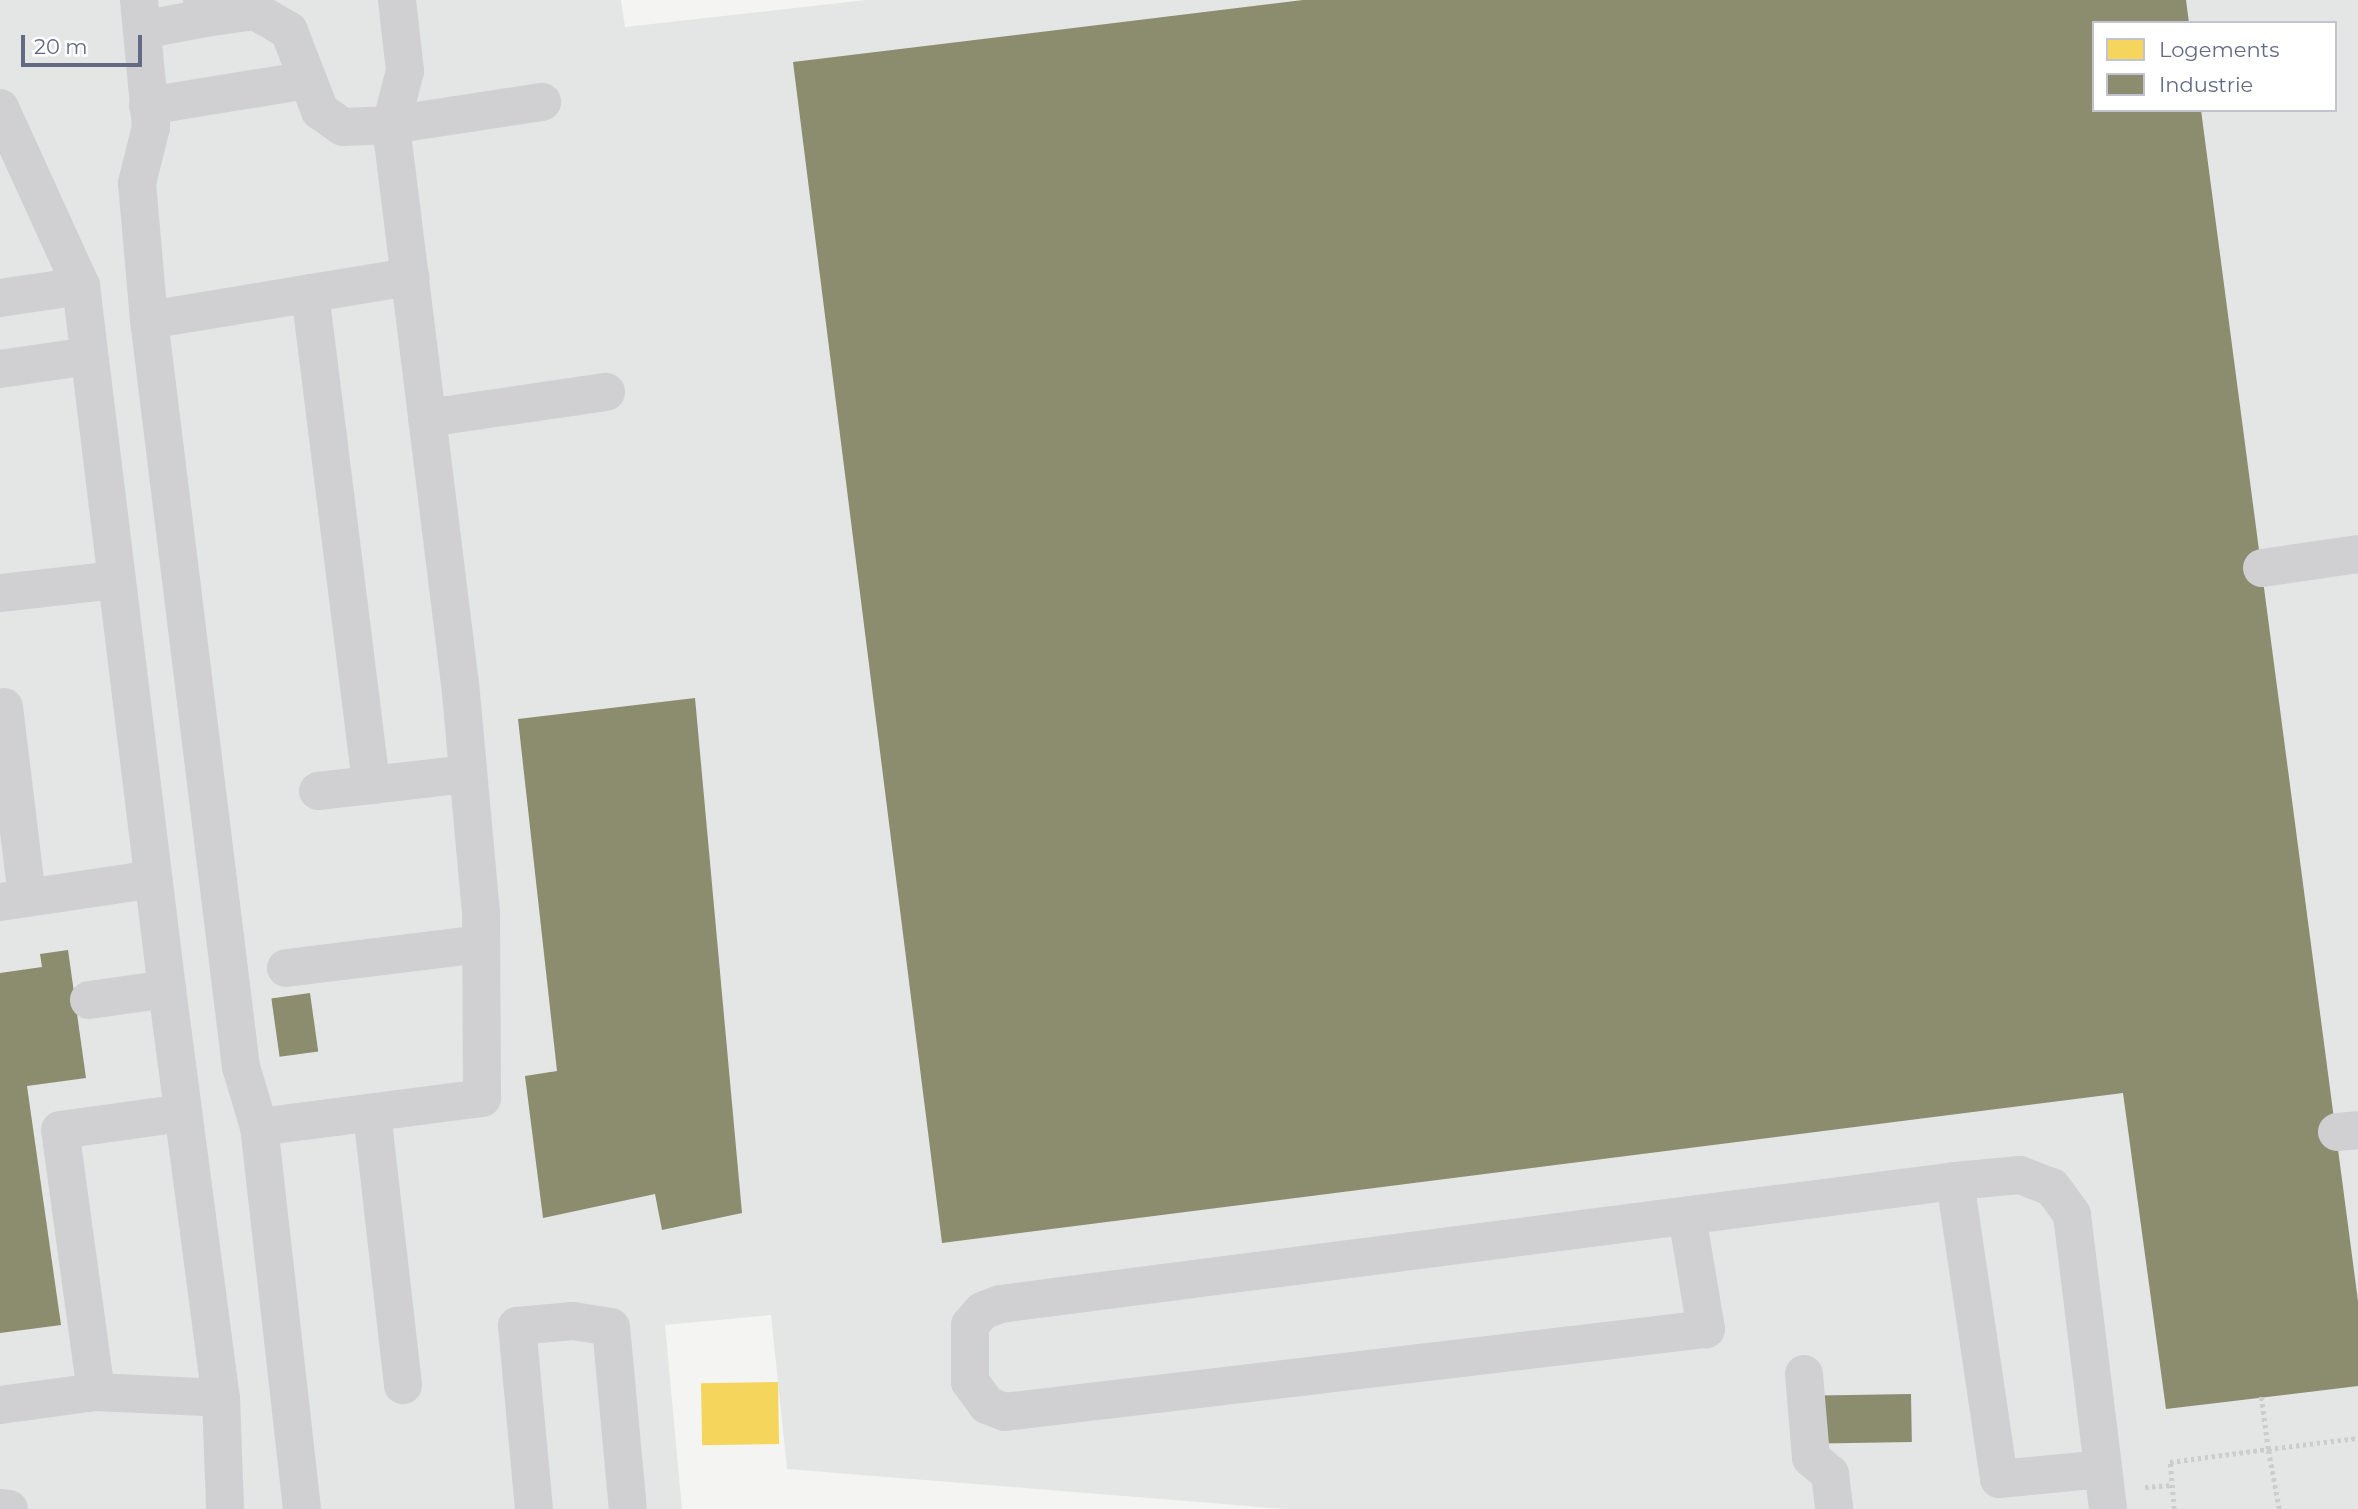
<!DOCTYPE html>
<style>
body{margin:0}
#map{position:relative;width:2358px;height:1509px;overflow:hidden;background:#f4f5f3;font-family:Montserrat,sans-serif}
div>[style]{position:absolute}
.built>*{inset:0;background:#e4e5e5}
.homes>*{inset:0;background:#f6d55c;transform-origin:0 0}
.industry>*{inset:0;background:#8c8c6e;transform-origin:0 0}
.path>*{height:4.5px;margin-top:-2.25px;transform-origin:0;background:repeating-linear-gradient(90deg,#cdcdce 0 3.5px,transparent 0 7px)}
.minor>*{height:38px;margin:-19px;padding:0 19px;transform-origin:19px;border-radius:19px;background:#d0d0d2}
span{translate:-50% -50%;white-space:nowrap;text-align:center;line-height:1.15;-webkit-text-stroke:7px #fff;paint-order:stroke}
.legend{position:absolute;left:2092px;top:21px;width:245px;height:91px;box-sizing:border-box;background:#fff;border:2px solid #c1c4ce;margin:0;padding:9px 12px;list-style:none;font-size:21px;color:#636b84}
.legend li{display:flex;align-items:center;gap:14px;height:35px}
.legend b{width:35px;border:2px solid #c1c4ce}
.scale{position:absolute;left:21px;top:35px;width:121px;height:32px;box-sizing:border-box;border:4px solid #636b84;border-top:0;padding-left:9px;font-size:21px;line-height:24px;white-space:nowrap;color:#636b84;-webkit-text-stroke:5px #fff;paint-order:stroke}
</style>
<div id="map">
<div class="built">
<div style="clip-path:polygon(evenodd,0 0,621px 0,625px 27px,866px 0,2358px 0,2358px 1509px,1286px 1509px,787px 1469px,771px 1315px,665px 1325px,682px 1509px,0 1509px,0 0,2094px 23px,2335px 23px,2335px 110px,2094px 110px,2094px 23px)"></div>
</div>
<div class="homes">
<div style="left:778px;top:1382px;width:62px;height:77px;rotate:89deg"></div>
</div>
<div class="industry">
<div style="clip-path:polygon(1303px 0,2186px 0,2189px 23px,2094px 23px,2094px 110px,2201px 110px,2358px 1301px,2358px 1386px,2166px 1409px,2123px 1093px,942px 1243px,793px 62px)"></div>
<div style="clip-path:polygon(695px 698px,742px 1213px,662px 1230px,655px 1194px,543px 1218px,525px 1076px,557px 1071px,518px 719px)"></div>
<div style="clip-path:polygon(68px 950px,86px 1078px,27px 1086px,61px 1325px,0 1333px,0 973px,42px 967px,40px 954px)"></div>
<div style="left:310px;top:993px;width:59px;height:39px;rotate:82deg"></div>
<div style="left:1911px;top:1394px;width:48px;height:91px;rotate:89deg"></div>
</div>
<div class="path">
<div style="left:2145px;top:1487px;width:27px;rotate:-4deg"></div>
<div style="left:2174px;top:1509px;width:47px;rotate:-94.9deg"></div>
<div style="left:2170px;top:1462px;width:99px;rotate:-7.6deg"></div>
<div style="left:2268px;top:1449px;width:53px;rotate:-97.5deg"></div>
<div style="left:2279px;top:1509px;width:61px;rotate:-100.4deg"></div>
<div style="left:2268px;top:1449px;width:91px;rotate:-7deg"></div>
</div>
<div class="minor">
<div style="left:139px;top:0;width:128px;rotate:84.6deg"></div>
<div style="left:151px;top:127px;width:58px;rotate:104deg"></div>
<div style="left:137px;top:183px;width:138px;rotate:85deg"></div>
<div style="left:202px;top:0;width:18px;rotate:81deg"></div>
<div style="left:205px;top:18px;width:50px;rotate:-8deg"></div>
<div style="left:255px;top:11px;width:39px;rotate:30deg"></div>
<div style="left:289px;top:31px;width:86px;rotate:68.8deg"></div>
<div style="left:320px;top:111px;width:28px;rotate:35deg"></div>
<div style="left:343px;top:127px;width:48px;rotate:-2.4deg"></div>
<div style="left:391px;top:125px;width:153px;rotate:-8.7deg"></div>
<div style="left:142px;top:30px;width:64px;rotate:-10.8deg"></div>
<div style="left:148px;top:106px;width:160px;rotate:-9.3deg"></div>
<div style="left:0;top:108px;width:196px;rotate:65.5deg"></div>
<div style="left:81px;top:286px;width:708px;rotate:83.03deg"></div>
<div style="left:310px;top:293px;width:496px;rotate:82.9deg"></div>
<div style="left:0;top:298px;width:82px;rotate:-8.4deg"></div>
<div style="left:0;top:369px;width:90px;rotate:-8.3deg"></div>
<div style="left:427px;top:418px;width:181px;rotate:-8.3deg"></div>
<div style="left:2262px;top:568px;width:97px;rotate:-8.3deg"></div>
<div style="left:0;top:593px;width:117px;rotate:-6.4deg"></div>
<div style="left:4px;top:707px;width:192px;rotate:83.1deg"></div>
<div style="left:318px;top:791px;width:151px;rotate:-6.5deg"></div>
<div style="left:0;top:902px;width:155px;rotate:-8.5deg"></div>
<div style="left:286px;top:968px;width:196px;rotate:-7deg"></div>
<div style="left:89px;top:1000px;width:79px;rotate:-8deg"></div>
<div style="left:167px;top:989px;width:413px;rotate:82.5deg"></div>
<div style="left:372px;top:1113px;width:274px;rotate:83.5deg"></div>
<div style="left:259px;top:1127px;width:63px;rotate:-106.7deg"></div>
<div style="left:241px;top:1067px;width:753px;rotate:-97.02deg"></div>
<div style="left:149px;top:320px;width:265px;rotate:-9.4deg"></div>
<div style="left:2337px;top:1132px;width:21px;rotate:-5deg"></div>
<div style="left:1955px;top:1181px;width:301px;rotate:81.6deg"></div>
<div style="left:1999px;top:1479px;width:103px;rotate:-5.5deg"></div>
<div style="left:1687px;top:1216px;width:115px;rotate:80.5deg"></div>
<div style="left:1706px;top:1329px;width:706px;rotate:173.25deg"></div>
<div style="left:1005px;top:1412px;width:19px;rotate:-159deg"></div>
<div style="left:987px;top:1405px;width:29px;rotate:-126deg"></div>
<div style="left:970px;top:1382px;width:57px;rotate:-90deg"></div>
<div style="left:970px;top:1325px;width:18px;rotate:-49deg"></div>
<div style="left:982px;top:1311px;width:19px;rotate:-21deg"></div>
<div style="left:1000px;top:1304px;width:963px;rotate:-7.34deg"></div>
<div style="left:1955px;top:1181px;width:65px;rotate:-5.3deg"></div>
<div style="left:2020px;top:1175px;width:34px;rotate:21deg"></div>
<div style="left:2052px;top:1187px;width:34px;rotate:54deg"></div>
<div style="left:2072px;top:1215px;width:296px;rotate:83deg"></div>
<div style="left:1804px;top:1374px;width:84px;rotate:85.2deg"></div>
<div style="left:1811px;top:1458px;width:25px;rotate:40deg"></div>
<div style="left:1830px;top:1474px;width:35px;rotate:83deg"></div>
<div style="left:96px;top:1392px;width:264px;rotate:-97.8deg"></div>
<div style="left:60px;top:1130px;width:124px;rotate:-7.9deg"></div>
<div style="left:0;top:1405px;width:97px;rotate:-7.7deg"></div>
<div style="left:96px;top:1392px;width:125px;rotate:2.7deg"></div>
<div style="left:221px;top:1398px;width:111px;rotate:87.9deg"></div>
<div style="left:0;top:1508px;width:9px;rotate:6deg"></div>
<div style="left:302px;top:1509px;width:384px;rotate:-96.4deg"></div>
<div style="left:259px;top:1127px;width:225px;rotate:-7.4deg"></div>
<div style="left:482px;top:1098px;width:185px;rotate:-90.3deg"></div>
<div style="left:481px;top:913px;width:230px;rotate:-95.2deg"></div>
<div style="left:460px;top:684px;width:563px;rotate:-97.04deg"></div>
<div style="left:391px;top:125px;width:56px;rotate:-75.5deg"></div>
<div style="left:405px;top:71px;width:71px;rotate:-96.4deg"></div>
<div style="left:534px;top:1509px;width:184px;rotate:-95.3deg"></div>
<div style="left:517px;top:1326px;width:56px;rotate:-5.1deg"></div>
<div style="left:573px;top:1321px;width:38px;rotate:9deg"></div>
<div style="left:611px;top:1327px;width:183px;rotate:84.7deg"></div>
</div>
<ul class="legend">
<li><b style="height:19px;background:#f6d55c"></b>Logements</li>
<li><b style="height:19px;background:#8c8c6e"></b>Industrie</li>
</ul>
<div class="scale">20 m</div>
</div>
